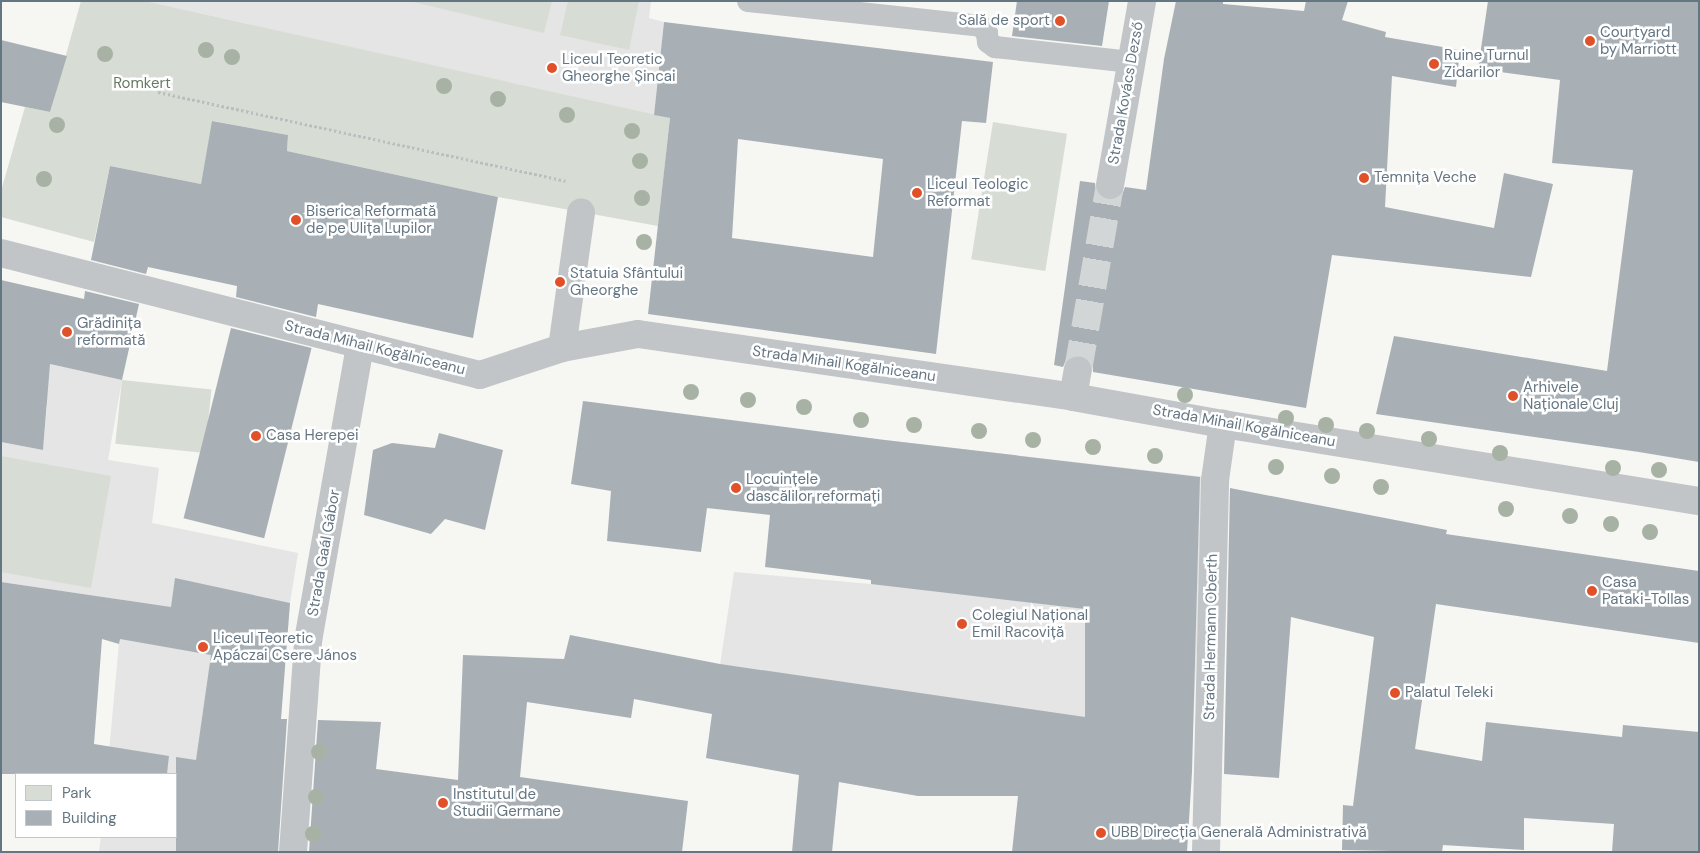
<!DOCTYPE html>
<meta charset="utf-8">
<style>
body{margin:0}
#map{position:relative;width:1700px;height:853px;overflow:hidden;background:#f6f6f3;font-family:"DM Sans",sans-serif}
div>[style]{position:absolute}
.built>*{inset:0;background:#e4e5e4}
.green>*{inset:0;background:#d7ddd4;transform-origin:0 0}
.building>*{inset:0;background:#a8b0b5;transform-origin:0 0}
.pedestrian-tunnel>*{height:28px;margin-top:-14px;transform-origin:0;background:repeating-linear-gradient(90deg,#d2d6d7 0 28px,transparent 0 42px)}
.path>*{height:3px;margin-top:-1.5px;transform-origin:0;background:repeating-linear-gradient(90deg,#bbbdbf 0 2.5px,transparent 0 5px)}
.service>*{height:22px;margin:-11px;padding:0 11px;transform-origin:11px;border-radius:11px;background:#c1c5c8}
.pedestrian>*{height:28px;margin:-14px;padding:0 14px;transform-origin:14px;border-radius:14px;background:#c1c5c8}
.trees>*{width:16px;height:16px;margin:-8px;border-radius:50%;background:#a8b2a4}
.dots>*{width:14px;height:14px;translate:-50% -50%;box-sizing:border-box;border:2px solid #fff;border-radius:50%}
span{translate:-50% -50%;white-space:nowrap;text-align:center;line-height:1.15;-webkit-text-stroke:5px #fff;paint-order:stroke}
.poi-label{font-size:15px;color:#657683}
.right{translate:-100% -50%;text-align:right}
.left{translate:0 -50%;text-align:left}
.park-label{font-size:15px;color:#697a64}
.street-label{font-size:15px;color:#657683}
.frame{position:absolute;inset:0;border:2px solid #657683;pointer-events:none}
.legend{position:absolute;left:15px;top:773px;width:162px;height:65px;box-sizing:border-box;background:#fff;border:1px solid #c1c8cd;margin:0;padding:6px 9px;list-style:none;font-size:15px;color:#657683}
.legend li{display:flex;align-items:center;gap:10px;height:25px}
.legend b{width:25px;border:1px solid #c1c8cd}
</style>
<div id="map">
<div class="built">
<div style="clip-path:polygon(145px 1px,651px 1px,649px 18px,664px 22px,654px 115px)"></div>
<div style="clip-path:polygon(1px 353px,122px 380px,108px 460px,159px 468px,152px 523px,298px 553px,290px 603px,270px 852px,99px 852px,101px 837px,176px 837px,176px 774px,107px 774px,123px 600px,1px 582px,1px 442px,43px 450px,47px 407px)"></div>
<div style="clip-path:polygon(885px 440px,1205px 477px,1189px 814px,1018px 796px,918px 796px,706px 758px,734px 572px,871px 584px)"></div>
</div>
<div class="green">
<div style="clip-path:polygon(81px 1px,145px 1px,670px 118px,658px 226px,498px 197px,287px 151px,288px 135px,213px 121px,201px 184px,110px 166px,94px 242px,1px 217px,1px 191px,25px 107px,50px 112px)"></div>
<div style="clip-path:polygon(409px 1px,552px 1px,544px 33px)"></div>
<div style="clip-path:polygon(568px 1px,639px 1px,629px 50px,560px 35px)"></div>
<div style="left:993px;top:122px;width:75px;height:139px;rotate:9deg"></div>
<div style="left:122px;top:380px;width:90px;height:64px;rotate:6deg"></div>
<div style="clip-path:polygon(1px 456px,111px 476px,91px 588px,1px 572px)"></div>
</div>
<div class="building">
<div style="clip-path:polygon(1017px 1px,1109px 1px,1102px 46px,1012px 36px)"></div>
<div style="clip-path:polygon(1176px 1px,1223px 1px,1223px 4px,1304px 11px,1306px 1px,1348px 1px,1342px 20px,1386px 32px,1385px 37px,1460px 50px,1456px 87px,1392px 76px,1385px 207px,1494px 228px,1504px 173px,1553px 184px,1531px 277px,1332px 255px,1306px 408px,1093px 372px,1093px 365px,1088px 358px,1080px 355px,1073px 355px,1066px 360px,1063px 367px,1054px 365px,1080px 181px,1095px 183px,1096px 191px,1100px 197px,1108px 200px,1115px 200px,1122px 195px,1125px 187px,1146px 190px,1164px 59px)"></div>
<div style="clip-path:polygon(1488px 1px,1699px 1px,1699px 462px,1639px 452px,1376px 414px,1394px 336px,1607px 371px,1633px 170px,1552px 163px,1560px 80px,1478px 69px)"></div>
<div style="clip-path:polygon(evenodd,664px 22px,993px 62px,986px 123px,962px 121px,936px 354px,648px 314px,670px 118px,654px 115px,664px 22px,738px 139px,883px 159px,873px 257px,732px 238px,738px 139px)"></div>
<div style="clip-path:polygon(1px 40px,67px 56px,50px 112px,1px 102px)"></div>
<div style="clip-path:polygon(212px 121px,288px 135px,287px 151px,498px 197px,473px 338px,318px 304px,316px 317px,236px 297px,237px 286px,148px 267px,146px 274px,91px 260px,110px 166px,201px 184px)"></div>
<div style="clip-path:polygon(1px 280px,84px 299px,85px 291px,139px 304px,122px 380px,50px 364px,43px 450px,1px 442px)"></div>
<div style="left:231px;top:328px;width:83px;height:196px;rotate:14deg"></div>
<div style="clip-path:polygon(583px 401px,885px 440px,1200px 477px,1192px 772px,1187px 852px,1012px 852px,1018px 796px,918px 796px,839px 782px,832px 852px,792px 852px,799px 775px,706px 758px,712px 714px,634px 699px,631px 718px,527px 702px,520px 777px,688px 801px,682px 852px,309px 852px,318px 720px,381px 722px,376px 769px,458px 780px,463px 655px,564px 659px,570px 635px,720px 664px,1085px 717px,1085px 609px,871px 584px,871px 580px,765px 567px,770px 515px,707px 508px,701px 552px,607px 541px,611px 491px,571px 484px)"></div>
<div style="clip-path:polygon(439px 433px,503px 450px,485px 530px,445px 519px,431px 534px,364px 515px,373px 450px,392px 443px,435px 448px)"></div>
<div style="clip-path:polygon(1230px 488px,1447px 530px,1446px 534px,1699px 571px,1699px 643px,1436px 604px,1415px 749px,1482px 761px,1486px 722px,1622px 737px,1623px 725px,1699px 732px,1699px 852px,1612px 852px,1614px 824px,1524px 818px,1524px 850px,1443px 845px,1442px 852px,1342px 850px,1343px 805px,1353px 806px,1374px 637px,1291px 617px,1279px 778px,1224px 774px)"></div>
<div style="clip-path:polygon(175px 578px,290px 603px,281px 719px,287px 719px,278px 852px,176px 852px,176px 757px,196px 760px,211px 655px,120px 639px,119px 644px,102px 639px,94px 744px,169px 756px,167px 774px,1px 774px,1px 582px,171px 607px)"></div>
</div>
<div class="pedestrian-tunnel">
<div style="left:1078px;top:370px;width:188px;rotate:-80.2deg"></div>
</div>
<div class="path">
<div style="left:158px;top:92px;width:417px;rotate:12.3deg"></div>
</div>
<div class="service">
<div style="left:748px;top:1px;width:234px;rotate:6.1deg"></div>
<div style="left:981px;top:26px;width:9px;rotate:49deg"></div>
<div style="left:987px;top:33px;width:9px;rotate:84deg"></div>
<div style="left:988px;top:42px;width:9px;rotate:36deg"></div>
<div style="left:995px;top:47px;width:137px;rotate:6.3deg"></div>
</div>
<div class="pedestrian">
<div style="left:1110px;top:185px;width:187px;rotate:-80.1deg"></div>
<div style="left:1px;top:253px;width:494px;rotate:14.3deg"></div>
<div style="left:480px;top:375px;width:86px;rotate:-18.2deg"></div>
<div style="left:562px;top:348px;width:77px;rotate:-10.4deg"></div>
<div style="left:638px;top:334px;width:440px;rotate:8.2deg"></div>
<div style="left:1073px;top:397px;width:152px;rotate:10.2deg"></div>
<div style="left:1223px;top:424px;width:482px;rotate:9.2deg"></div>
<div style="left:562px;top:348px;width:137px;rotate:-82deg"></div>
<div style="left:1073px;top:397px;width:27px;rotate:-80deg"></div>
<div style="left:293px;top:852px;width:212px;rotate:-85.9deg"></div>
<div style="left:308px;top:641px;width:301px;rotate:-80deg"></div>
<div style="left:1206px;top:852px;width:372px;rotate:-88.6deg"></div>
<div style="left:1215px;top:480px;width:57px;rotate:-81.9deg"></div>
</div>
<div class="trees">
<div style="left:206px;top:50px"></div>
<div style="left:105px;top:54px"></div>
<div style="left:232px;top:57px"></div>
<div style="left:444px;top:86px"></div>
<div style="left:498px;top:99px"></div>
<div style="left:567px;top:115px"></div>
<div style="left:57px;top:125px"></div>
<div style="left:632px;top:131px"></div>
<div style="left:640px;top:161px"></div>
<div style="left:44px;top:179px"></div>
<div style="left:642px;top:198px"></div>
<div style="left:644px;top:242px"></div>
<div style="left:691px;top:392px"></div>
<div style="left:1185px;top:395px"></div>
<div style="left:748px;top:400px"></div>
<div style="left:804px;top:407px"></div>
<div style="left:1286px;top:418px"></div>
<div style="left:861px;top:420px"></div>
<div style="left:914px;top:425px"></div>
<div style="left:1326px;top:425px"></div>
<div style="left:979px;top:431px"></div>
<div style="left:1367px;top:431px"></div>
<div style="left:1429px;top:439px"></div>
<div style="left:1033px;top:440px"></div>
<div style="left:1093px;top:447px"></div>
<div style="left:1500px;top:453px"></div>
<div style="left:1155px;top:456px"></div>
<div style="left:1276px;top:467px"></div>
<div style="left:1613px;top:468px"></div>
<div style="left:1659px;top:470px"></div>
<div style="left:1332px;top:476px"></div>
<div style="left:1381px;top:487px"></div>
<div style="left:1506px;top:509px"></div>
<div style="left:1570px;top:516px"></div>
<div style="left:1611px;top:524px"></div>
<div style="left:1650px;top:532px"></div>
<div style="left:319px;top:752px"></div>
<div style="left:316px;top:797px"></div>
<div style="left:313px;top:834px"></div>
</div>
<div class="dots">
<div style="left:1060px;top:21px;background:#e05029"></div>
<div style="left:1590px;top:41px;background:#e05029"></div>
<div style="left:1434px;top:64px;background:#e05029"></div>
<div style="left:552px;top:68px;background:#e05029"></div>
<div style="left:1364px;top:178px;background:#e05029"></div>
<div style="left:917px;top:193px;background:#e05029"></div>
<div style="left:296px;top:220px;background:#e05029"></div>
<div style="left:560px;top:282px;background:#e05029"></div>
<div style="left:67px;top:332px;background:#e05029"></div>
<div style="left:1513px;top:396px;background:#e05029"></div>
<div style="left:256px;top:436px;background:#e05029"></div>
<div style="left:736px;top:488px;background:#e05029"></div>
<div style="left:1592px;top:591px;background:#e05029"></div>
<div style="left:962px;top:624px;background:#e05029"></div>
<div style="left:203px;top:647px;background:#e05029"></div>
<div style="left:1395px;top:693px;background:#e05029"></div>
<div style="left:443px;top:803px;background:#e05029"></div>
<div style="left:1101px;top:833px;background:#e05029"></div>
</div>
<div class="poi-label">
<span class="right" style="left:1050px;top:21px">Sală de sport</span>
<span class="left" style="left:1600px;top:41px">Courtyard<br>by Marriott</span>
<span class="left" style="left:1444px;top:64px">Ruine Turnul<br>Zidarilor</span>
<span class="left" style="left:562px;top:68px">Liceul Teoretic<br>Gheorghe Șincai</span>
<span class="left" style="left:1374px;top:178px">Temnița Veche</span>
<span class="left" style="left:927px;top:193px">Liceul Teologic<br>Reformat</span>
<span class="left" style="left:306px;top:220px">Biserica Reformată<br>de pe Ulița Lupilor</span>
<span class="left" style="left:570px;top:282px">Statuia Sfântului<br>Gheorghe</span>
<span class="left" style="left:77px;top:332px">Grădinița<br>reformată</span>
<span class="left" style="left:1523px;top:396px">Arhivele<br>Naționale Cluj</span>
<span class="left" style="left:266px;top:436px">Casa Herepei</span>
<span class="left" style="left:746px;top:488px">Locuințele<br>dascălilor reformați</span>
<span class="left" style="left:1602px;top:591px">Casa<br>Pataki-Tollas</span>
<span class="left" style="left:972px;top:624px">Colegiul Național<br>Emil Racoviță</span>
<span class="left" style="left:213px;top:647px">Liceul Teoretic<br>Apáczai Csere János</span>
<span class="left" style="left:1405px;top:693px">Palatul Teleki</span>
<span class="left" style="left:453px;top:803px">Institutul de<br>Studii Germane</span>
<span class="left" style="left:1111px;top:833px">UBB Direcția Generală Administrativă</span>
</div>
<div class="park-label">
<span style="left:142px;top:84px">Romkert</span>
</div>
<div class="street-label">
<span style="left:1126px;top:93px;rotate:-80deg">Strada Kovács Dezső</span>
<span style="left:375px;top:348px;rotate:14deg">Strada Mihail Kogălniceanu</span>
<span style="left:844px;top:364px;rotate:8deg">Strada Mihail Kogălniceanu</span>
<span style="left:1244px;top:426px;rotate:10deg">Strada Mihail Kogălniceanu</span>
<span style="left:324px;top:553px;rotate:-80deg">Strada Gaál Gábor</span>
<span style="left:1211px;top:637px;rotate:-89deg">Strada Hermann Oberth</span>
</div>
<div class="frame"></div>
<ul class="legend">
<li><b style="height:14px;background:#d7ddd4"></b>Park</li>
<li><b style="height:14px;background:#a8b0b5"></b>Building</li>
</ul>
</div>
